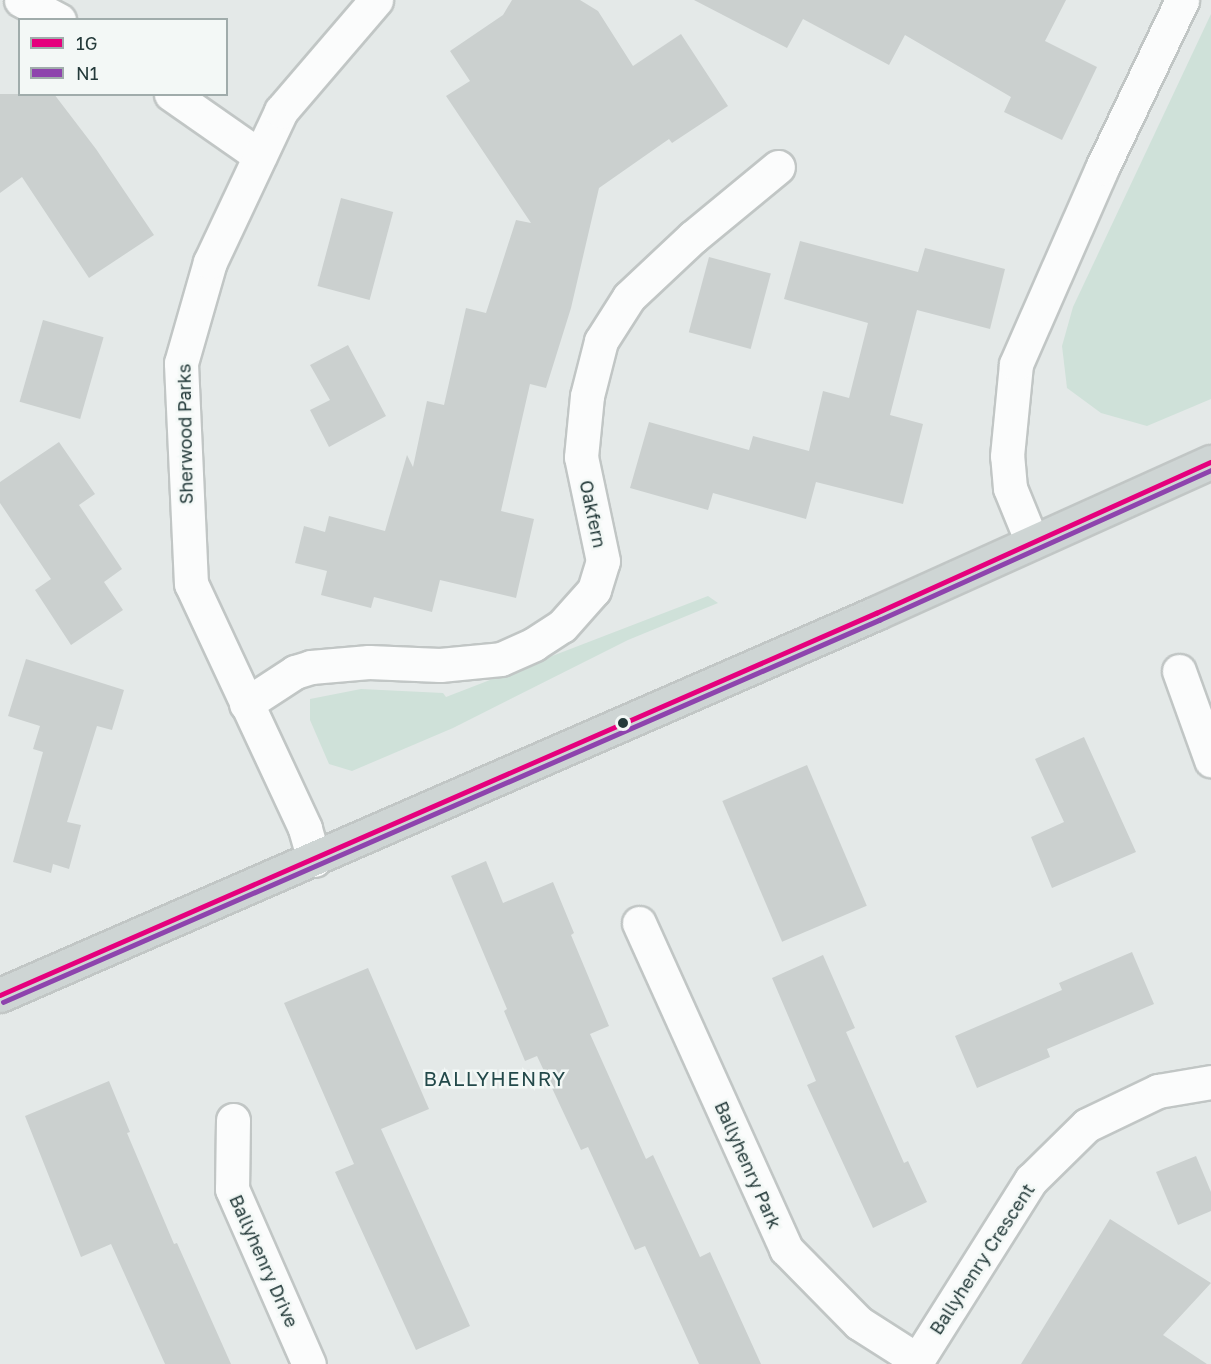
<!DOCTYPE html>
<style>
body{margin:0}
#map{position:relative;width:1211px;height:1364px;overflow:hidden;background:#e4e9e8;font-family:"Golos Text",sans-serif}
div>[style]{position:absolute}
.green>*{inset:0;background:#cfe1d9}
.building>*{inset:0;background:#cbd0cf;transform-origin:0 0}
.roads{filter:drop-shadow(2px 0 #c1c6c5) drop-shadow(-2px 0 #c1c6c5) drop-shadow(0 2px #c1c6c5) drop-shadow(0 -2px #c1c6c5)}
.minor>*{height:33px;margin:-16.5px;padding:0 16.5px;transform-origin:16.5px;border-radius:16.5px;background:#fbfcfc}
.major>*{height:33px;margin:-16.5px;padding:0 16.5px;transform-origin:16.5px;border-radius:16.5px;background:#ced5d4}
.bus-1>*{height:4.5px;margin:-2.25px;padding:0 2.25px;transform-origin:2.25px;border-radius:2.25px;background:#e5007d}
.bus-2>*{height:4.5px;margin:-2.25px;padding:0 2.25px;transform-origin:2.25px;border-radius:2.25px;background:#8e44ad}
.dots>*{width:16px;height:16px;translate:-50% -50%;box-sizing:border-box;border:3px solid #f3f8f6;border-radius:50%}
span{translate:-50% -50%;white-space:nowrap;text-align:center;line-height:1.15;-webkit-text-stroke:5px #f3f8f6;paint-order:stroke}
.street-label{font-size:18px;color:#243a3a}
.neighbourhood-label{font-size:20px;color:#23494a;letter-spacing:1.5px}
.legend{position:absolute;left:18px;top:18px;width:210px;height:78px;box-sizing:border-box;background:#f3f8f6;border:2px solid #a0acab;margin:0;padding:8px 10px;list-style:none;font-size:18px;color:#243a3a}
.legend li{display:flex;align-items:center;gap:12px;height:30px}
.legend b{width:30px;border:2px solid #a0acab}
</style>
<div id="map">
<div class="green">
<div style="clip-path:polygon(1211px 14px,1211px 399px,1147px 426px,1101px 413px,1067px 388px,1062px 346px,1073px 307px)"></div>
<div style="clip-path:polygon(708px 596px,718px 603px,628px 640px,453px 728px,352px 771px,329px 764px,310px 720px,310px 699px,361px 689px,443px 693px,446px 697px)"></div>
</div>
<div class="building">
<div style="clip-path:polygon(512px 0,580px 0,598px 11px,633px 66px,681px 34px,728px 106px,672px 143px,669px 139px,599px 188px,571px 308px,546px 388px,530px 384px,501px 511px,534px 519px,516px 598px,440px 580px,432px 612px,374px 597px,371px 608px,321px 595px,327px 571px,295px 563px,304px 526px,325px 532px,329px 516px,385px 531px,407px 455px,413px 467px,427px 401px,444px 405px,466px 308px,486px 313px,516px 220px,531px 223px,446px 96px,470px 81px,450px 51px,503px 15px)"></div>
<div style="clip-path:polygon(694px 0,1066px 0,1045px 41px,1097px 67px,1062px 140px,1004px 112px,1011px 97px,905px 35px,889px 65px,803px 19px,787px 48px)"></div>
<div style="clip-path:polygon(0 94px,54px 94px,96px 149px,154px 235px,89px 278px,22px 177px,0 193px)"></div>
<div style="left:341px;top:198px;width:54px;height:91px;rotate:15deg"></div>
<div style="clip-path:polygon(800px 241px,918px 272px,925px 248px,1005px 269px,990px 329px,917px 310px,890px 415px,923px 424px,903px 504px,816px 482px,806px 519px,713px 493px,708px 510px,630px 488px,649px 422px,749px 450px,753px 436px,809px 451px,823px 391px,849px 398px,868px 323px,784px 299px)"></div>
<div style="left:709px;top:257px;width:64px;height:78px;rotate:15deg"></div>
<div style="left:43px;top:320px;width:63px;height:85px;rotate:16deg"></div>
<div style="clip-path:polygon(348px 345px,386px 416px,329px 447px,310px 410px,330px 400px,310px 365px)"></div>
<div style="clip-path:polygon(59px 442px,95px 494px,79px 505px,122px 569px,104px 582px,123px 610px,71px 645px,35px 590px,51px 579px,0 503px,0 482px)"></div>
<div style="clip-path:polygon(26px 659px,124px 690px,112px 730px,97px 726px,67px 822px,81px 825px,69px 869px,53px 864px,51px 873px,13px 862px,43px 752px,33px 749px,40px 726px,8px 716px)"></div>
<div style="clip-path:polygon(1084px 737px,1136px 852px,1052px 888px,1031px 837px,1064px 822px,1035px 759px)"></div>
<div style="left:807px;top:765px;width:153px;height:92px;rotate:67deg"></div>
<div style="clip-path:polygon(486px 861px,503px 903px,553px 882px,574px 933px,571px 935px,609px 1026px,590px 1034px,646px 1159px,653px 1155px,700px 1257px,710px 1252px,761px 1364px,699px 1364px,645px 1246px,635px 1250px,588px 1147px,581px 1150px,537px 1056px,525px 1061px,504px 1011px,507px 1009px,451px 876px)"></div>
<div style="clip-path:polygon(1132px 952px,1154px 1004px,1047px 1049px,1050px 1057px,977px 1088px,955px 1036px,1062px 990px,1059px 983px)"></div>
<div style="clip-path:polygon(823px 955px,855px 1028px,846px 1032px,904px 1163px,908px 1161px,927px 1202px,873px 1228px,807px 1085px,816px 1081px,772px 978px)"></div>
<div style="clip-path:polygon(368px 968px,429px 1109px,381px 1129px,470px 1326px,416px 1350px,335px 1172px,354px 1164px,284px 1003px)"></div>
<div style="clip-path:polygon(109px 1081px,130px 1132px,127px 1133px,174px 1244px,177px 1243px,231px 1364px,165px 1364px,111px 1244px,81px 1257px,25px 1116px)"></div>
<div style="clip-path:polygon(1196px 1156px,1211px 1192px,1211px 1211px,1178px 1225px,1156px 1172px)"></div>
<div style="clip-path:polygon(1110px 1219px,1211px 1283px,1163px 1335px,1207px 1364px,1021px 1364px)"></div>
</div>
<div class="roads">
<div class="minor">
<div style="left:21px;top:0;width:43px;rotate:27.8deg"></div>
<div style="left:171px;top:94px;width:108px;rotate:34.9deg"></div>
<div style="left:1032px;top:542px;width:58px;rotate:-112.2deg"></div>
<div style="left:1010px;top:488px;width:32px;rotate:-95deg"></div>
<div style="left:1007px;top:456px;width:92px;rotate:-84.4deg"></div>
<div style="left:1016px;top:364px;width:214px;rotate:-66.3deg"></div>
<div style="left:1102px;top:168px;width:186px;rotate:-64.5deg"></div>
<div style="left:1179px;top:671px;width:95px;rotate:70.2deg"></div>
<div style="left:246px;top:704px;width:59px;rotate:-33.1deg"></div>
<div style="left:295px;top:672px;width:17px;rotate:-17deg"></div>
<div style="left:311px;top:667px;width:58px;rotate:-4.9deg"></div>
<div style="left:369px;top:662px;width:71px;rotate:2.4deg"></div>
<div style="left:440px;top:665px;width:61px;rotate:-5.6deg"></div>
<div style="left:501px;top:659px;width:36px;rotate:-24deg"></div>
<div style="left:534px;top:644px;width:33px;rotate:-33deg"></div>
<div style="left:562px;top:626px;width:48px;rotate:-48.4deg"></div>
<div style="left:594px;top:590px;width:30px;rotate:-73deg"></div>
<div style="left:603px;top:561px;width:106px;rotate:-101.9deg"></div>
<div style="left:581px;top:457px;width:61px;rotate:-84.4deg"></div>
<div style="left:587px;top:396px;width:57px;rotate:-75.7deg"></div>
<div style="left:601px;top:341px;width:52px;rotate:-57.5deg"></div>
<div style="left:629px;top:297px;width:88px;rotate:-43.2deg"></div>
<div style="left:693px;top:237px;width:110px;rotate:-39.5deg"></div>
<div style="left:314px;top:860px;width:33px;rotate:-106deg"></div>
<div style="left:305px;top:828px;width:269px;rotate:-115deg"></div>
<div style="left:191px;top:584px;width:221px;rotate:-92.6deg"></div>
<div style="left:181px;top:363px;width:105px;rotate:-74deg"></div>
<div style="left:210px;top:262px;width:167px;rotate:-64.8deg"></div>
<div style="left:281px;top:111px;width:146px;rotate:-49.4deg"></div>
<div style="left:639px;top:923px;width:358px;rotate:65.7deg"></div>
<div style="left:786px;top:1249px;width:104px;rotate:45.4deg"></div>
<div style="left:859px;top:1323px;width:69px;rotate:32.5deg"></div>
<div style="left:233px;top:1120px;width:69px;rotate:90.8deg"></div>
<div style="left:232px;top:1189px;width:191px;rotate:66.3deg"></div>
<div style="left:915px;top:1364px;width:218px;rotate:-57.8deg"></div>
<div style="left:1031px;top:1180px;width:78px;rotate:-44.5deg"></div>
<div style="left:1087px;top:1125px;width:79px;rotate:-25.6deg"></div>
<div style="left:1158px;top:1091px;width:54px;rotate:-9.6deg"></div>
</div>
<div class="major">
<div style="left:0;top:995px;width:956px;rotate:-23.56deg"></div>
<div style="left:876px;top:613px;width:367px;rotate:-24.3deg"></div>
</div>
</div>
<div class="bus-1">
<div style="left:0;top:995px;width:956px;rotate:-23.56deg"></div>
<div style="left:876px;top:613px;width:367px;rotate:-24.3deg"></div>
</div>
<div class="bus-2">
<div style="left:3px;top:1002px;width:956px;rotate:-23.56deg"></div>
<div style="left:879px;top:620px;width:364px;rotate:-24.3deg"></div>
</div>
<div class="dots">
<div style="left:623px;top:723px;background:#243a3a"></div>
</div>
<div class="street-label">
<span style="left:185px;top:434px;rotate:-91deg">Sherwood Parks</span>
<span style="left:593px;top:514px;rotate:78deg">Oakfern</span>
<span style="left:748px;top:1165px;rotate:66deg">Ballyhenry Park</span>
<span style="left:982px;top:1259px;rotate:-57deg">Ballyhenry Crescent</span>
<span style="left:264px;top:1261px;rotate:66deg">Ballyhenry Drive</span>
</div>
<div class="neighbourhood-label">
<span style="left:495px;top:1078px">BALLYHENRY</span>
</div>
<ul class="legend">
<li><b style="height:8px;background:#e5007d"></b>1G</li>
<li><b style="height:8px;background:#8e44ad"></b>N1</li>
</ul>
</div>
